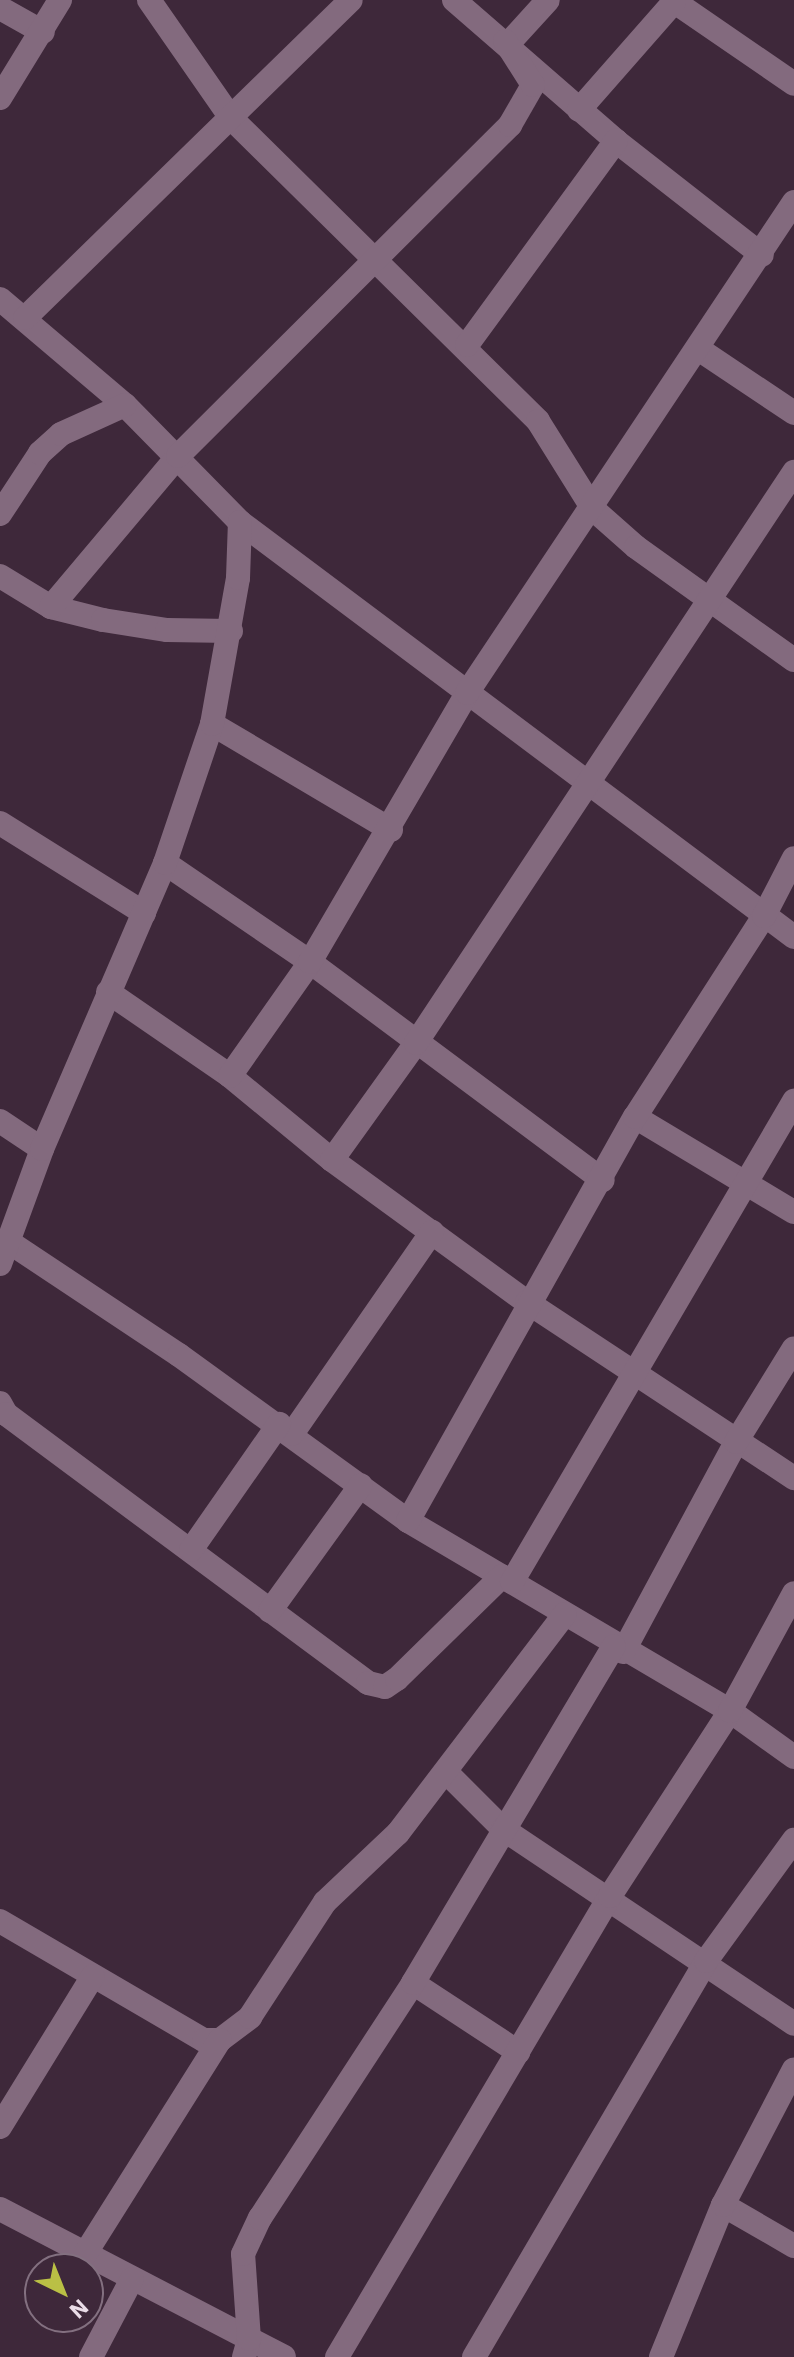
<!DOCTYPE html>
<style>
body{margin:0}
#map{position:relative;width:794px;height:2357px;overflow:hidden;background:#3e283a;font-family:"IBM Plex Sans",sans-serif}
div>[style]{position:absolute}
.minor>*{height:24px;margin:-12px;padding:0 12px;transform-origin:12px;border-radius:12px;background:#836a7e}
span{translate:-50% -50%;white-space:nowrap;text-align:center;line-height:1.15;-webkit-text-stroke:6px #3e283a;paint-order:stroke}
.north{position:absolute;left:24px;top:2253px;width:80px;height:80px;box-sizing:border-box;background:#3e283a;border:2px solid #837080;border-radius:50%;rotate:137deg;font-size:22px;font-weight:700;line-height:32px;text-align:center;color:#ebdde8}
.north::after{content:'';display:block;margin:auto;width:28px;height:36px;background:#bac045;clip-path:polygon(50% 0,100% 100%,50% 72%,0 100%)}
</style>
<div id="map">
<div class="minor">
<div style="left:149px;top:0;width:144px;rotate:55.2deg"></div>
<div style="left:231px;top:118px;width:431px;rotate:44.6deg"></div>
<div style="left:538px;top:421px;width:104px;rotate:58deg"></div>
<div style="left:593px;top:509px;width:57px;rotate:41.5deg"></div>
<div style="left:636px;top:547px;width:194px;rotate:35.6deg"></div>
<div style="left:454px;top:0;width:215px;rotate:41deg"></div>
<div style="left:616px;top:141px;width:185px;rotate:38deg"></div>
<div style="left:672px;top:0;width:148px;rotate:34.5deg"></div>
<div style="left:0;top:8px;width:49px;rotate:29.2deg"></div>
<div style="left:508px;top:44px;width:59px;rotate:-47.7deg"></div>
<div style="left:0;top:98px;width:115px;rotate:-58.5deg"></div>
<div style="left:579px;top:110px;width:144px;rotate:-48.7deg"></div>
<div style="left:0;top:299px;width:164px;rotate:40.3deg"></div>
<div style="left:125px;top:405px;width:164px;rotate:45.5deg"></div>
<div style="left:240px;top:522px;width:692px;rotate:36.84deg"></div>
<div style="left:25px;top:318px;width:455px;rotate:-44.3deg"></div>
<div style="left:467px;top:345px;width:253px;rotate:-53.9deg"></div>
<div style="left:700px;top:350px;width:113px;rotate:33.8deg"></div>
<div style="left:0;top:514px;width:73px;rotate:-56.7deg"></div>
<div style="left:40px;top:453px;width:28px;rotate:-42deg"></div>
<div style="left:61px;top:434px;width:70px;rotate:-24.4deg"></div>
<div style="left:0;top:576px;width:60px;rotate:31.3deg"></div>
<div style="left:51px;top:607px;width:54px;rotate:14deg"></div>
<div style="left:103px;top:620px;width:65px;rotate:8.9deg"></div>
<div style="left:167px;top:630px;width:64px;rotate:0.9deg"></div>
<div style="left:51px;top:607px;width:197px;rotate:-49.9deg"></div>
<div style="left:178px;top:456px;width:469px;rotate:-44.9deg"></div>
<div style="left:510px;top:125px;width:46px;rotate:-60.1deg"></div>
<div style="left:533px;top:85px;width:52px;rotate:-122.5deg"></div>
<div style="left:212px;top:724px;width:208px;rotate:30.6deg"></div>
<div style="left:0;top:823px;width:170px;rotate:32deg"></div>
<div style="left:165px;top:863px;width:176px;rotate:34.3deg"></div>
<div style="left:310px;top:962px;width:365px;rotate:36.7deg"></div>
<div style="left:108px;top:992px;width:148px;rotate:34.5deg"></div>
<div style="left:230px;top:1076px;width:132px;rotate:39.5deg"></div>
<div style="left:332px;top:1160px;width:241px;rotate:36.1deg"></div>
<div style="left:527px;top:1302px;width:320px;rotate:33.4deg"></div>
<div style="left:230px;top:1076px;width:139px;rotate:-54.9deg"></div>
<div style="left:310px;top:962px;width:311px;rotate:-59.7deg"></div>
<div style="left:467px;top:693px;width:590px;rotate:-56.34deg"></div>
<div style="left:635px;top:1117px;width:185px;rotate:30.9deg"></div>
<div style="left:0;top:1121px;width:50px;rotate:33.7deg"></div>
<div style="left:332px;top:1160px;width:144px;rotate:-54.3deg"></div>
<div style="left:416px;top:1043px;width:685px;rotate:-56.5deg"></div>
<div style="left:9px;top:1242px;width:204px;rotate:33.6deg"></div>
<div style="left:179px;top:1355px;width:283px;rotate:35.9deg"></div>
<div style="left:408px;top:1521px;width:374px;rotate:30.5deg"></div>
<div style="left:730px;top:1711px;width:79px;rotate:35.7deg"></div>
<div style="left:0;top:1264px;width:122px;rotate:-69.9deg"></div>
<div style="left:42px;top:1149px;width:311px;rotate:-66.7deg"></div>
<div style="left:165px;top:863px;width:147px;rotate:-71.3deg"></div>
<div style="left:212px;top:724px;width:148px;rotate:-79.9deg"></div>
<div style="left:238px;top:578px;width:56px;rotate:-88deg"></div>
<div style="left:0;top:1403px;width:13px;rotate:61deg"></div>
<div style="left:6px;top:1414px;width:451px;rotate:36.6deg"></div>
<div style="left:368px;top:1683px;width:17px;rotate:13deg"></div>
<div style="left:385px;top:1687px;width:14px;rotate:-34deg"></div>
<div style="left:397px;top:1679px;width:147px;rotate:-44.4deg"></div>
<div style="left:292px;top:1434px;width:246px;rotate:-55.3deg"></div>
<div style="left:408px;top:1521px;width:463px;rotate:-60.7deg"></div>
<div style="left:635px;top:1117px;width:239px;rotate:-57.3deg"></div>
<div style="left:764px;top:916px;width:65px;rotate:-62.7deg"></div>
<div style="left:191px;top:1550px;width:154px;rotate:-55.1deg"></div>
<div style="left:512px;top:1582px;width:558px;rotate:-59.62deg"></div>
<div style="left:270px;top:1611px;width:155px;rotate:-54.2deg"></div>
<div style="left:623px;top:1652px;width:238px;rotate:-61.7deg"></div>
<div style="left:736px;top:1442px;width:110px;rotate:-58.3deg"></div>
<div style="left:447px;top:1773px;width:79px;rotate:45deg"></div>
<div style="left:503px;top:1829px;width:350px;rotate:33.8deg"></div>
<div style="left:0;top:1921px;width:236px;rotate:30.3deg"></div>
<div style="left:204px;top:2040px;width:16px"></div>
<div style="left:220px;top:2040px;width:38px;rotate:-37deg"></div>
<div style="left:250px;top:2017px;width:137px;rotate:-56.9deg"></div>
<div style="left:325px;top:1902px;width:100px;rotate:-43.4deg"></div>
<div style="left:398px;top:1833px;width:275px;rotate:-52.7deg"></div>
<div style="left:413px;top:1983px;width:126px;rotate:33.3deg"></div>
<div style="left:0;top:2127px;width:177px;rotate:-58.4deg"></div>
<div style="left:723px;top:2205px;width:82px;rotate:30deg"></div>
<div style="left:0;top:2209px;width:320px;rotate:27.5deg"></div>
<div style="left:85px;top:2254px;width:253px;rotate:-57.8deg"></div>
<div style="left:91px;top:2357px;width:88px;rotate:-62.3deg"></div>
<div style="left:244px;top:2357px;width:19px;rotate:-74deg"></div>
<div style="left:249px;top:2339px;width:85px;rotate:-94deg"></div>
<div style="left:243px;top:2254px;width:40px;rotate:-65deg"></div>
<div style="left:260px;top:2218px;width:280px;rotate:-56.9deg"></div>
<div style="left:413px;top:1983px;width:392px;rotate:-59.2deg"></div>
<div style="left:337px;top:2357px;width:536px;rotate:-59.37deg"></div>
<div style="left:610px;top:1896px;width:221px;rotate:-57deg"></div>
<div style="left:730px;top:1711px;width:134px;rotate:-61.5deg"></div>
<div style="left:474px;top:2357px;width:459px;rotate:-59.6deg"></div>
<div style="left:706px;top:1961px;width:150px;rotate:-54deg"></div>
<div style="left:661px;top:2357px;width:164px;rotate:-67.8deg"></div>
<div style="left:723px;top:2205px;width:153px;rotate:-62.4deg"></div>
</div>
<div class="north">N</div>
</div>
